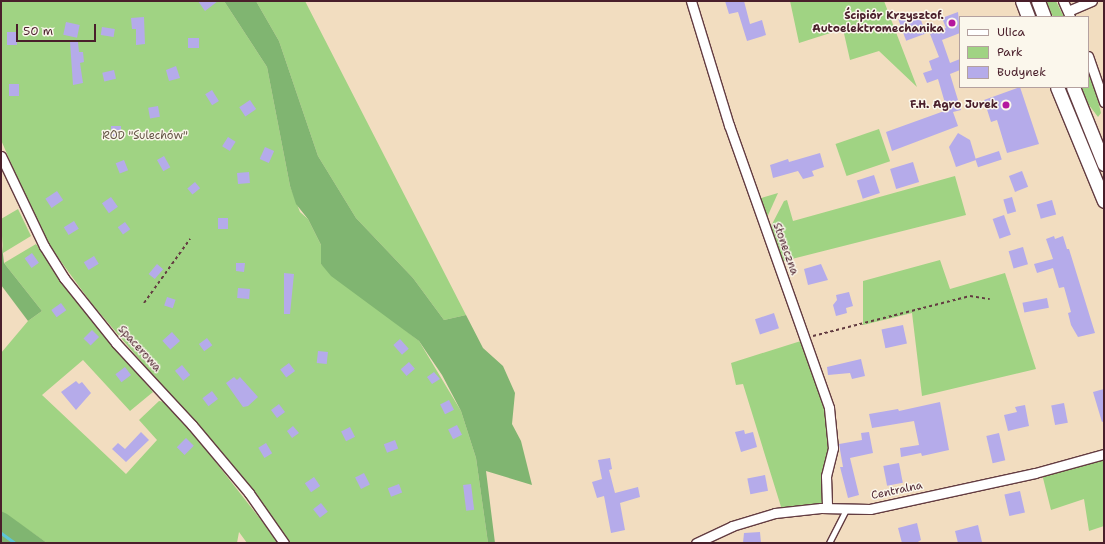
<!DOCTYPE html>
<meta charset="utf-8">
<style>
body{margin:0}
#map{position:relative;width:1105px;height:544px;overflow:hidden;background:#f2ddc0;font-family:"Shantell Sans",sans-serif}
div>[style]{position:absolute}
.green>*{inset:0;background:#a0d383;transform-origin:0 0}
.forest>*{inset:0;background:#80b571}
.stream>*{height:3px;margin:-1.5px;padding:0 1.5px;transform-origin:1.5px;border-radius:1.5px;background:#5ec5da}
.building>*{inset:0;background:#b5abea;transform-origin:0 0}
.path>*{height:2px;margin-top:-1px;transform-origin:0;background:repeating-linear-gradient(90deg,#633c41 0 3px,transparent 0 6px)}
.roads{filter:drop-shadow(1px 0 #633c41) drop-shadow(-1px 0 #633c41) drop-shadow(0 1px #633c41) drop-shadow(0 -1px #633c41)}
.service>*{height:4.5px;margin:-2.25px;padding:0 2.25px;transform-origin:2.25px;border-radius:2.25px;background:#fff}
.minor>*{height:9px;margin:-4.5px;padding:0 4.5px;transform-origin:4.5px;border-radius:4.5px;background:#fff}
.secondary>*{height:13px;margin:-6.5px;padding:0 6.5px;transform-origin:6.5px;border-radius:6.5px;background:#fff}
.dots>*{width:11px;height:11px;translate:-50% -50%;box-sizing:border-box;border:2px solid #fbf7ec;border-radius:50%}
span{translate:-50% -50%;white-space:nowrap;text-align:center;line-height:1.15;-webkit-text-stroke:3px #fbf7ec;paint-order:stroke}
.poi-label{font-size:11px;color:#4a1f2b;font-weight:700}
.right{translate:-100% -50%;text-align:right}
.park-label{font-size:11px;color:#645545}
.street-label{font-size:11px;color:#4a1f2b}
.frame{position:absolute;inset:0;border:2px solid #4a1f2b;pointer-events:none}
.legend{position:absolute;left:959px;top:16px;width:130px;height:72px;box-sizing:border-box;background:#fbf7ec;border:1px solid #b4a19f;margin:0;padding:5px 7px;list-style:none;font-size:12px;color:#4a1f2b}
.legend li{display:flex;align-items:center;gap:8px;height:20px}
.legend b{width:20px;border:1px solid #b4a19f}
.scale{position:absolute;left:16px;top:24px;width:80px;height:18px;box-sizing:border-box;border:2px solid #4a1f2b;border-top:0;padding-left:5px;font-size:12px;line-height:14px;white-space:nowrap;color:#4a1f2b;-webkit-text-stroke:3px #fbf7ec;paint-order:stroke}
</style>
<div id="map">
<div class="green">
<div style="clip-path:polygon(1px 1px,224px 1px,267px 67px,290px 186px,300px 212px,308px 219px,321px 245px,321px 264px,419px 341px,461px 411px,476px 458px,488px 543px,289px 543px,256px 496px,92px 304px,43px 237px,1px 140px)"></div>
<div style="clip-path:polygon(256px 1px,305px 1px,466px 315px,444px 320px,413px 278px,356px 218px,318px 156px,279px 41px)"></div>
<div style="clip-path:polygon(790px 1px,884px 1px,917px 87px,879px 51px,850px 60px,843px 29px,799px 43px)"></div>
<div style="clip-path:polygon(1046px 1px,1056px 1px,1064px 17px,1053px 17px)"></div>
<div style="clip-path:polygon(1088px 72px,1095px 88px,1101px 113px,1098px 117px,1089px 105px,1081px 87px,1088px 87px)"></div>
<div style="left:879px;top:129px;width:34px;height:46px;rotate:71deg"></div>
<div style="clip-path:polygon(955px 176px,966px 215px,780px 262px,769px 230px,784px 201px,787px 200px,793px 221px)"></div>
<div style="clip-path:polygon(778px 193px,765px 222px,758px 199px)"></div>
<div style="clip-path:polygon(18px 209px,31px 236px,3px 253px,1px 219px)"></div>
<div style="clip-path:polygon(36px 244px,89px 317px,153px 392px,130px 411px,83px 360px,42px 395px,126px 474px,157px 440px,139px 420px,159px 401px,165px 402px,193px 433px,279px 543px,247px 543px,239px 532px,237px 543px,47px 543px,1px 511px,1px 353px,28px 321px,42px 311px,4px 263px)"></div>
<div style="clip-path:polygon(940px 260px,950px 289px,1005px 273px,1036px 369px,922px 396px,912px 313px,863px 325px,863px 281px)"></div>
<div style="clip-path:polygon(804px 340px,830px 426px,825px 506px,782px 510px,743px 384px,736px 385px,731px 363px)"></div>
<div style="clip-path:polygon(1104px 456px,1104px 526px,1089px 531px,1084px 499px,1051px 510px,1042px 474px)"></div>
</div>
<div class="forest">
<div style="clip-path:polygon(224px 1px,256px 1px,279px 41px,318px 156px,356px 218px,413px 278px,444px 320px,466px 315px,483px 348px,503px 366px,515px 393px,512px 424px,521px 441px,532px 485px,486px 471px,495px 543px,488px 543px,476px 458px,461px 411px,442px 375px,419px 341px,331px 276px,321px 264px,321px 245px,308px 219px,296px 204px,290px 186px,267px 67px)"></div>
<div style="clip-path:polygon(1px 237px,4px 263px,42px 311px,28px 321px,1px 285px)"></div>
<div style="clip-path:polygon(1px 511px,7px 514px,47px 543px,1px 543px)"></div>
</div>
<div class="stream">
<div style="left:1px;top:533px;width:17px;rotate:36deg"></div>
</div>
<div class="building">
<div style="clip-path:polygon(198px 1px,218px 1px,205px 11px)"></div>
<div style="clip-path:polygon(725px 1px,744px 1px,750px 24px,762px 20px,766px 35px,747px 41px,738px 12px,729px 14px)"></div>
<div style="left:918px;top:12px;width:23px;height:21px;rotate:70deg"></div>
<div style="clip-path:polygon(958px 12px,960px 33px,942px 40px,950px 63px,960px 59px,960px 70px,950px 74px,961px 110px,953px 112px,958px 126px,892px 151px,886px 132px,947px 110px,938px 79px,927px 83px,923px 73px,932px 70px,929px 61px,939px 57px,930px 34px,946px 28px,942px 18px)"></div>
<div style="clip-path:polygon(144px 17px,145px 44px,136px 45px,136px 29px,132px 29px,131px 18px)"></div>
<div style="left:66px;top:22px;width:14px;height:13px;rotate:12deg"></div>
<div style="left:102px;top:27px;width:13px;height:8px;rotate:9deg"></div>
<div style="left:7px;top:32px;width:10px;height:13px"></div>
<div style="left:188px;top:38px;width:11px;height:10px"></div>
<div style="clip-path:polygon(70px 42px,78px 42px,79px 52px,83px 52px,84px 62px,80px 63px,83px 83px,73px 85px)"></div>
<div style="clip-path:polygon(176px 66px,180px 78px,169px 81px,166px 70px)"></div>
<div style="left:114px;top:70px;width:9px;height:12px;rotate:77deg"></div>
<div style="left:9px;top:84px;width:10px;height:12px"></div>
<div style="clip-path:polygon(1020px 87px,1039px 144px,1007px 153px,997px 120px,991px 122px,984px 100px)"></div>
<div style="left:212px;top:90px;width:13px;height:8px;rotate:58deg"></div>
<div style="left:250px;top:100px;width:11px;height:13px;rotate:56deg"></div>
<div style="left:158px;top:106px;width:11px;height:10px;rotate:80deg"></div>
<div style="left:111px;top:126px;width:10px;height:10px"></div>
<div style="clip-path:polygon(958px 133px,970px 140px,976px 160px,956px 167px,949px 147px)"></div>
<div style="left:228px;top:137px;width:9px;height:11px;rotate:32deg"></div>
<div style="left:265px;top:147px;width:10px;height:13px;rotate:24deg"></div>
<div style="left:999px;top:151px;width:9px;height:25px;rotate:72deg"></div>
<div style="clip-path:polygon(820px 153px,824px 167px,812px 171px,814px 176px,803px 179px,798px 171px,773px 178px,770px 165px,788px 159px,789px 162px)"></div>
<div style="left:164px;top:156px;width:13px;height:8px;rotate:61deg"></div>
<div style="left:124px;top:160px;width:11px;height:9px;rotate:68deg"></div>
<div style="left:913px;top:162px;width:21px;height:24px;rotate:73deg"></div>
<div style="left:1022px;top:171px;width:17px;height:14px;rotate:69deg"></div>
<div style="left:249px;top:172px;width:11px;height:12px;rotate:85deg"></div>
<div style="left:874px;top:175px;width:19px;height:18px;rotate:72deg"></div>
<div style="left:195px;top:182px;width:8px;height:10px;rotate:50deg"></div>
<div style="left:57px;top:191px;width:11px;height:14px;rotate:56deg"></div>
<div style="left:111px;top:197px;width:12px;height:11px;rotate:55deg"></div>
<div style="left:1012px;top:197px;width:15px;height:9px;rotate:74deg"></div>
<div style="left:1052px;top:200px;width:15px;height:16px;rotate:74deg"></div>
<div style="left:1004px;top:215px;width:21px;height:12px;rotate:71deg"></div>
<div style="left:218px;top:218px;width:10px;height:11px"></div>
<div style="left:74px;top:221px;width:9px;height:12px;rotate:58deg"></div>
<div style="left:125px;top:222px;width:9px;height:9px;rotate:54deg"></div>
<div style="clip-path:polygon(1054px 236px,1055px 239px,1063px 236px,1067px 249px,1069px 249px,1095px 333px,1078px 337px,1071px 325px,1068px 313px,1071px 312px,1064px 287px,1059px 288px,1053px 268px,1037px 273px,1034px 264px,1053px 259px,1046px 239px)"></div>
<div style="left:1023px;top:247px;width:18px;height:15px;rotate:74deg"></div>
<div style="left:32px;top:253px;width:12px;height:9px;rotate:55deg"></div>
<div style="left:94px;top:256px;width:9px;height:12px;rotate:58deg"></div>
<div style="clip-path:polygon(236px 263px,245px 263px,244px 272px,236px 271px)"></div>
<div style="left:157px;top:264px;width:8px;height:13px;rotate:40deg"></div>
<div style="clip-path:polygon(821px 264px,828px 280px,808px 285px,804px 269px)"></div>
<div style="clip-path:polygon(284px 273px,294px 274px,290px 314px,284px 314px)"></div>
<div style="left:238px;top:288px;width:12px;height:10px;rotate:5deg"></div>
<div style="clip-path:polygon(849px 292px,853px 306px,846px 308px,847px 313px,836px 316px,833px 305px,837px 300px,836px 295px)"></div>
<div style="left:167px;top:297px;width:9px;height:9px;rotate:18deg"></div>
<div style="left:1047px;top:298px;width:10px;height:25px;rotate:79deg"></div>
<div style="left:61px;top:303px;width:9px;height:12px;rotate:54deg"></div>
<div style="left:774px;top:313px;width:16px;height:20px;rotate:72deg"></div>
<div style="left:903px;top:325px;width:19px;height:22px;rotate:78deg"></div>
<div style="left:92px;top:330px;width:10px;height:12px;rotate:45deg"></div>
<div style="left:172px;top:332px;width:12px;height:13px;rotate:48deg"></div>
<div style="left:207px;top:338px;width:9px;height:10px;rotate:54deg"></div>
<div style="left:400px;top:339px;width:13px;height:9px;rotate:48deg"></div>
<div style="left:318px;top:351px;width:10px;height:12px;rotate:6deg"></div>
<div style="clip-path:polygon(861px 359px,865px 376px,852px 379px,850px 373px,828px 375px,827px 367px)"></div>
<div style="left:409px;top:362px;width:9px;height:11px;rotate:49deg"></div>
<div style="left:289px;top:363px;width:10px;height:11px;rotate:53deg"></div>
<div style="left:182px;top:365px;width:13px;height:9px;rotate:51deg"></div>
<div style="left:125px;top:367px;width:10px;height:12px;rotate:53deg"></div>
<div style="clip-path:polygon(434px 372px,440px 379px,432px 384px,427px 377px)"></div>
<div style="clip-path:polygon(234px 377px,237px 380px,240px 377px,258px 397px,248px 406px,243px 407px,226px 383px)"></div>
<div style="clip-path:polygon(76px 381px,79px 384px,82px 382px,91px 393px,76px 410px,61px 392px)"></div>
<div style="clip-path:polygon(1104px 389px,1104px 421px,1102px 422px,1093px 392px)"></div>
<div style="left:212px;top:391px;width:10px;height:12px;rotate:53deg"></div>
<div style="left:449px;top:400px;width:11px;height:10px;rotate:63deg"></div>
<div style="clip-path:polygon(940px 402px,949px 450px,922px 456px,921px 453px,901px 457px,900px 448px,919px 445px,914px 421px,872px 428px,869px 414px,898px 409px,899px 411px)"></div>
<div style="left:1064px;top:403px;width:20px;height:13px;rotate:79deg"></div>
<div style="left:279px;top:404px;width:10px;height:10px;rotate:53deg"></div>
<div style="clip-path:polygon(1025px 405px,1029px 426px,1008px 431px,1004px 415px,1017px 412px,1015px 407px)"></div>
<div style="left:457px;top:425px;width:11px;height:10px;rotate:63deg"></div>
<div style="clip-path:polygon(293px 426px,299px 433px,292px 438px,287px 431px)"></div>
<div style="left:350px;top:427px;width:11px;height:10px;rotate:63deg"></div>
<div style="clip-path:polygon(744px 430px,745px 434px,753px 432px,757px 447px,741px 452px,735px 432px)"></div>
<div style="clip-path:polygon(141px 432px,149px 440px,126px 462px,112px 449px,118px 443px,125px 449px)"></div>
<div style="clip-path:polygon(869px 432px,873px 453px,850px 458px,859px 495px,848px 498px,840px 467px,843px 467px,839px 444px,862px 440px,861px 433px)"></div>
<div style="left:999px;top:433px;width:28px;height:13px;rotate:77deg"></div>
<div style="left:186px;top:438px;width:11px;height:13px;rotate:45deg"></div>
<div style="left:395px;top:440px;width:9px;height:12px;rotate:69deg"></div>
<div style="left:266px;top:443px;width:12px;height:9px;rotate:59deg"></div>
<div style="clip-path:polygon(610px 458px,612px 469px,609px 470px,615px 493px,638px 487px,640px 497px,620px 503px,625px 530px,611px 533px,604px 496px,597px 498px,592px 482px,602px 479px,598px 460px)"></div>
<div style="left:899px;top:463px;width:20px;height:16px;rotate:79deg"></div>
<div style="left:364px;top:473px;width:13px;height:10px;rotate:63deg"></div>
<div style="left:765px;top:475px;width:16px;height:18px;rotate:79deg"></div>
<div style="left:314px;top:477px;width:11px;height:11px;rotate:56deg"></div>
<div style="left:399px;top:484px;width:9px;height:12px;rotate:69deg"></div>
<div style="left:471px;top:484px;width:26px;height:8px;rotate:83deg"></div>
<div style="left:1020px;top:491px;width:22px;height:16px;rotate:77deg"></div>
<div style="left:321px;top:503px;width:11px;height:10px;rotate:52deg"></div>
<div style="clip-path:polygon(917px 523px,921px 540px,916px 543px,902px 543px,898px 528px)"></div>
<div style="clip-path:polygon(978px 525px,982px 542px,958px 543px,955px 531px)"></div>
<div style="clip-path:polygon(760px 532px,761px 543px,743px 543px,744px 533px)"></div>
</div>
<div class="path">
<div style="left:144px;top:303px;width:79px;rotate:-54.3deg"></div>
<div style="left:813px;top:336px;width:162px;rotate:-14.3deg"></div>
<div style="left:970px;top:296px;width:20px;rotate:9deg"></div>
</div>
<div class="roads">
<div class="service">
<div style="left:829px;top:543px;width:38px;rotate:-63deg"></div>
</div>
<div class="minor">
<div style="left:691px;top:1px;width:130px;rotate:73deg"></div>
<div style="left:729px;top:125px;width:300px;rotate:70.5deg"></div>
<div style="left:829px;top:408px;width:40px;rotate:84.3deg"></div>
<div style="left:833px;top:448px;width:29px;rotate:104deg"></div>
<div style="left:826px;top:476px;width:32px;rotate:88deg"></div>
<div style="left:1063px;top:1px;width:17px;rotate:66deg"></div>
<div style="left:1068px;top:11px;width:26px;rotate:-23deg"></div>
<div style="left:1088px;top:56px;width:49px;rotate:70.8deg"></div>
<div style="left:1px;top:156px;width:100px;rotate:64.5deg"></div>
<div style="left:44px;top:246px;width:38px;rotate:58deg"></div>
<div style="left:64px;top:278px;width:83px;rotate:51.3deg"></div>
<div style="left:116px;top:343px;width:112px;rotate:47.2deg"></div>
<div style="left:192px;top:425px;width:89px;rotate:50deg"></div>
<div style="left:249px;top:493px;width:61px;rotate:55deg"></div>
<div style="left:696px;top:543px;width:40px;rotate:-25deg"></div>
<div style="left:732px;top:526px;width:45px;rotate:-16.8deg"></div>
<div style="left:775px;top:513px;width:46px;rotate:-6.2deg"></div>
<div style="left:821px;top:508px;width:49px;rotate:1.2deg"></div>
<div style="left:870px;top:509px;width:169px;rotate:-12.3deg"></div>
<div style="left:1035px;top:473px;width:72px;rotate:-15.4deg"></div>
</div>
<div class="secondary">
<div style="left:1022px;top:1px;width:17px;rotate:69deg"></div>
<div style="left:1038px;top:1px;width:17px;rotate:69deg"></div>
<div style="left:1057px;top:87px;width:123px;rotate:67.6deg"></div>
<div style="left:1073px;top:87px;width:83px;rotate:68.1deg"></div>
</div>
</div>
<div class="dots">
<div style="left:952px;top:23px;background:#b5179e"></div>
<div style="left:1006px;top:105px;background:#b5179e"></div>
</div>
<div class="poi-label">
<span class="right" style="left:944px;top:23px">Ścipiór Krzysztof.<br>Autoelektromechanika</span>
<span class="right" style="left:998px;top:105px">F.H. Agro Jurek</span>
</div>
<div class="park-label">
<span style="left:145px;top:136px">ROD "Sulechów"</span>
</div>
<div class="street-label">
<span style="left:785px;top:249px;rotate:70deg">Słoneczna</span>
<span style="left:139px;top:349px;rotate:48deg">Spacerowa</span>
<span style="left:897px;top:491px;rotate:-12deg">Centralna</span>
</div>
<div class="frame"></div>
<ul class="legend">
<li><b style="height:5px;background:#fff"></b>Ulica</li>
<li><b style="height:11px;background:#a0d383"></b>Park</li>
<li><b style="height:11px;background:#b5abea"></b>Budynek</li>
</ul>
<div class="scale">50 m</div>
</div>
